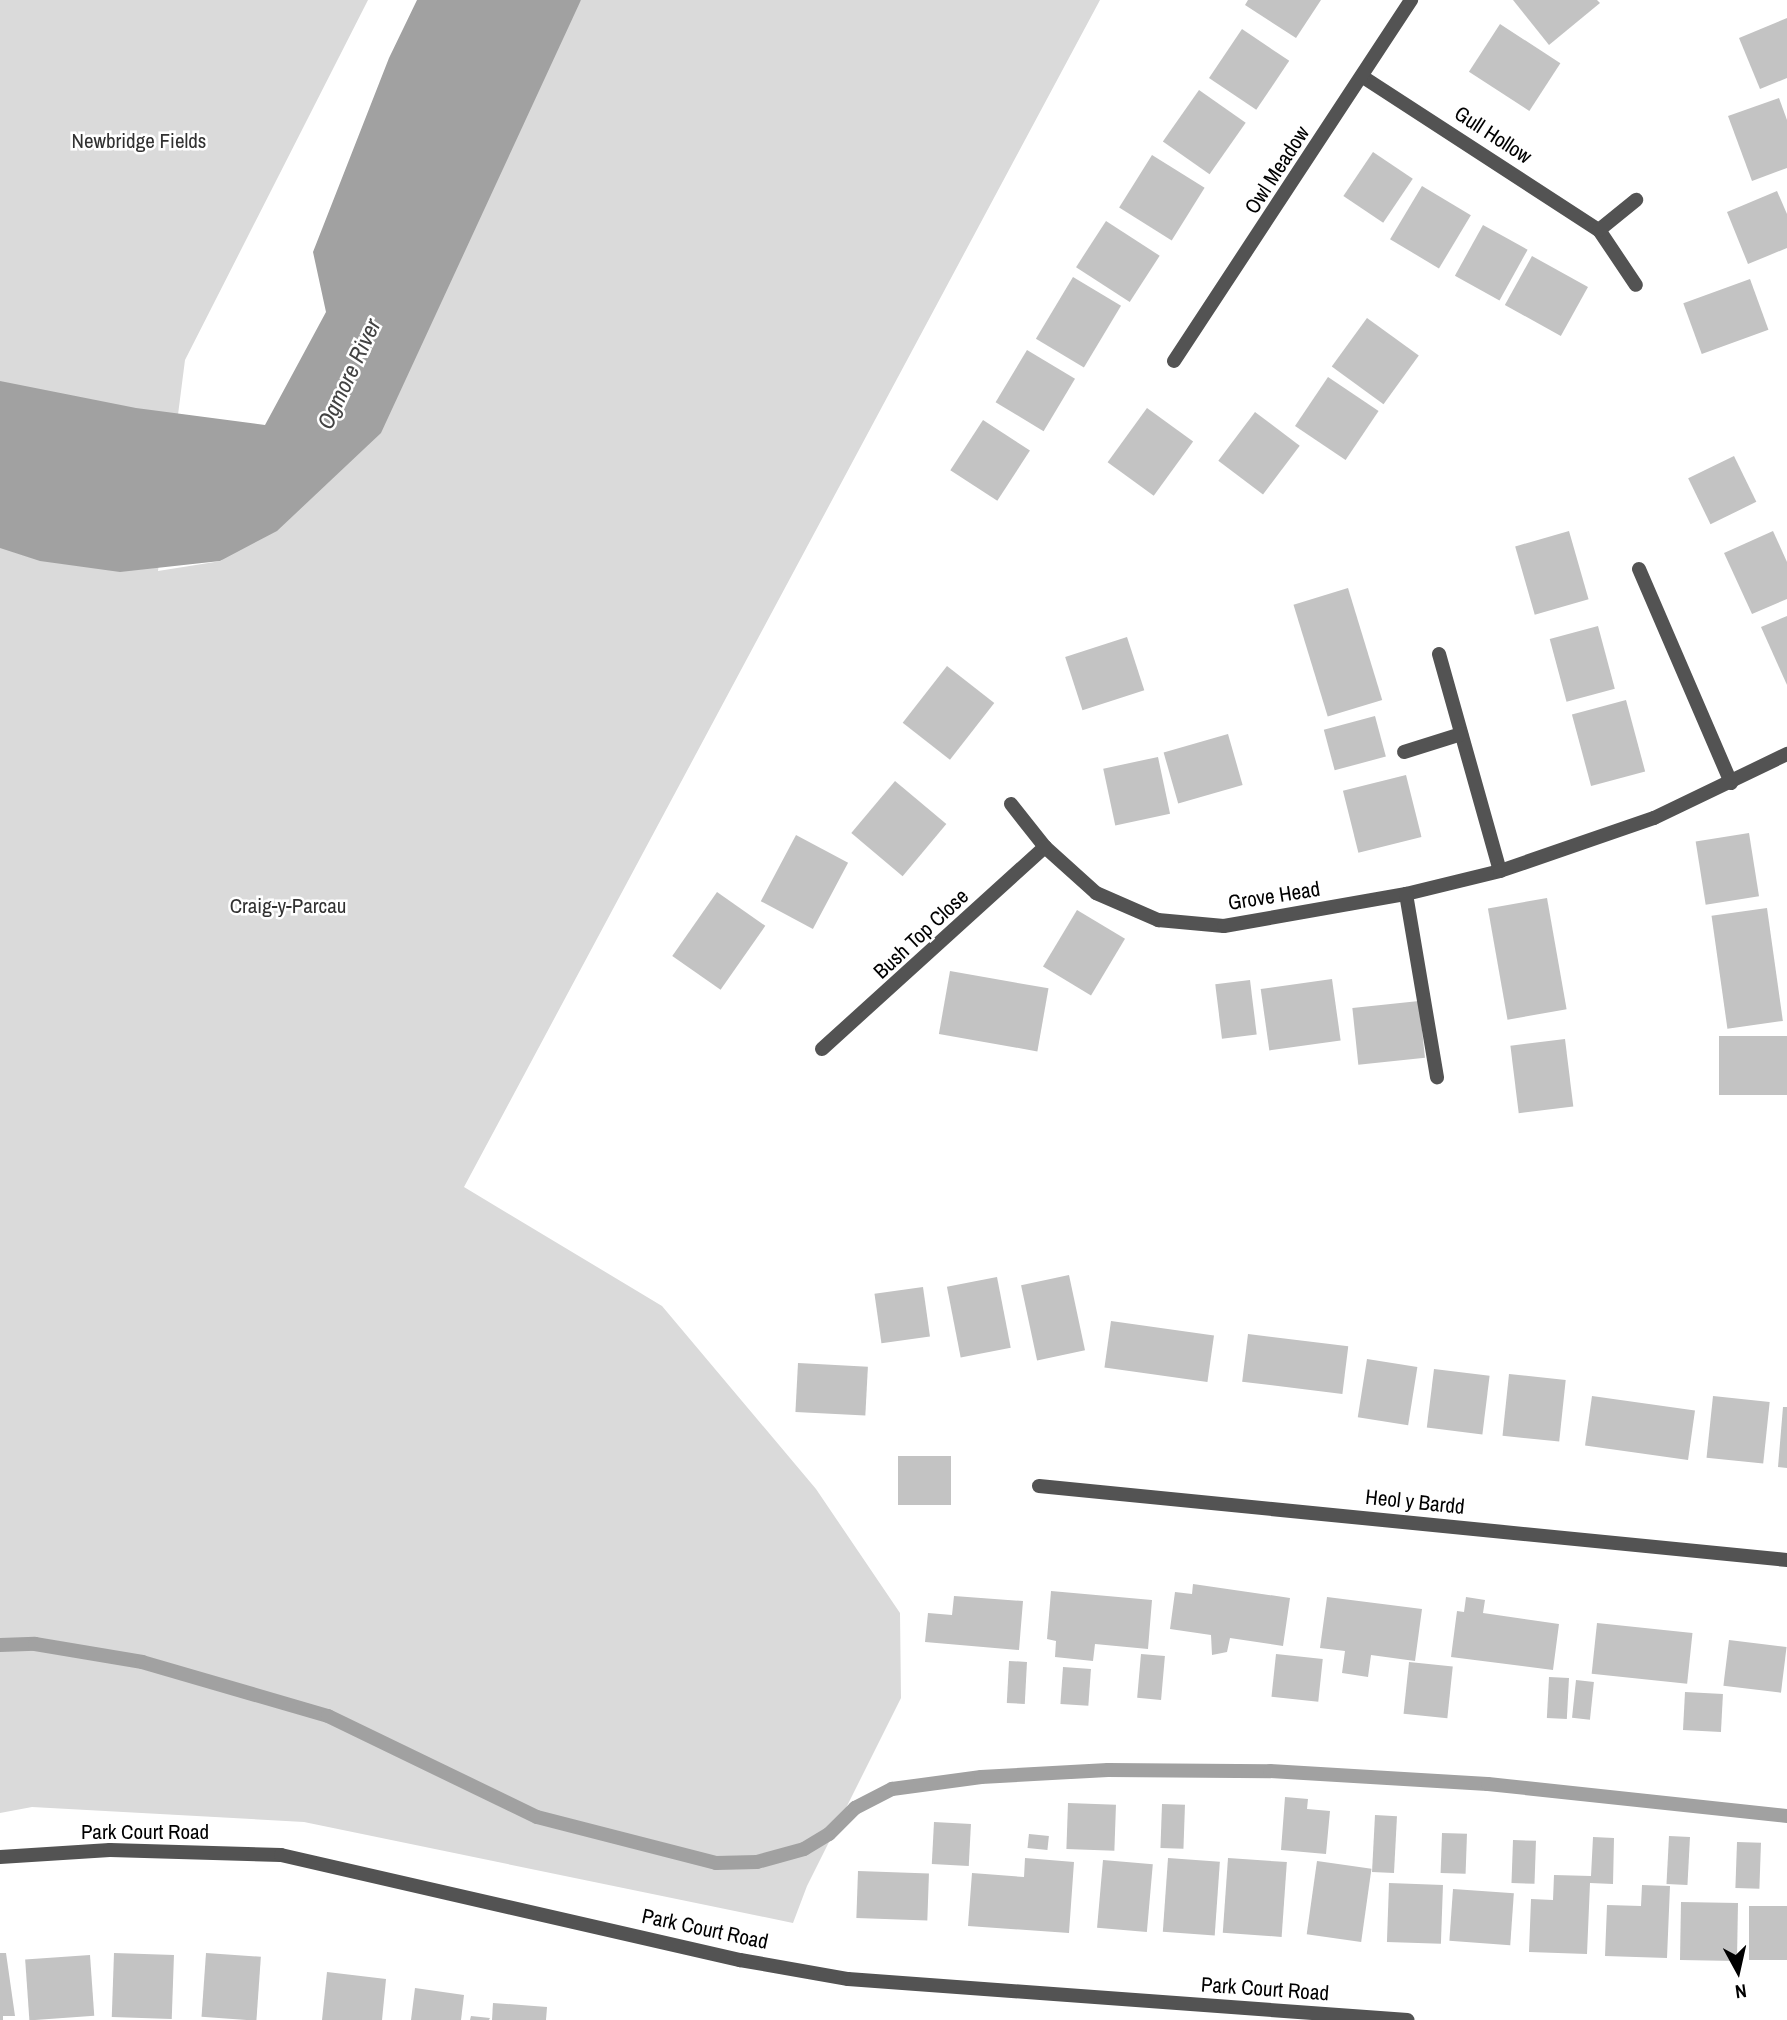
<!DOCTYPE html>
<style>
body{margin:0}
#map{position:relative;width:1787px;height:2020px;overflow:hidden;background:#fff;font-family:"Archivo Narrow",sans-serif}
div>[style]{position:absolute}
.green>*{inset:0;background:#dadada}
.water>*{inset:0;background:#a1a1a1}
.stream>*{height:14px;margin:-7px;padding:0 7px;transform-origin:7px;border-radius:7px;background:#a1a1a1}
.building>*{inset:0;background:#c3c3c3;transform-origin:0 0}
.street>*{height:14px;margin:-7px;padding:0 7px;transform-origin:7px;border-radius:7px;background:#535353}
span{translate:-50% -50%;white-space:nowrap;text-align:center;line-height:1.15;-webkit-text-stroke:5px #fff;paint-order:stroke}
.street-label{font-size:21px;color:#000}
.park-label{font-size:21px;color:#313131}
.water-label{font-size:23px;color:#424242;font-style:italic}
.north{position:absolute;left:1703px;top:1936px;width:70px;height:70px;-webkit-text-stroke:5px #fff;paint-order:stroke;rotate:172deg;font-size:19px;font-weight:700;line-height:28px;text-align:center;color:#000}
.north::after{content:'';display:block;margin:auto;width:24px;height:32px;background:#000;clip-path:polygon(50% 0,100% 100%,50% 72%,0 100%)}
</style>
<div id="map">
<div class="green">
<div style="clip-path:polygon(0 0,368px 0,185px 360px,158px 571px,221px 561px,581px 0,1100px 0,464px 1187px,662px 1306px,816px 1489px,900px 1613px,901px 1698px,807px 1886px,793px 1923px,304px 1822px,32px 1807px,0 1813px)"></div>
</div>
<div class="water">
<div style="clip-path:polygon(417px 0,581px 0,381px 433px,277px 531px,220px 561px,120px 572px,40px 561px,0 548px,0 381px,136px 408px,265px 425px,326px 312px,313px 252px,389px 58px)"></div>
</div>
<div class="stream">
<div style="left:0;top:1645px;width:35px;rotate:-2deg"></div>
<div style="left:35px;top:1644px;width:109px;rotate:9.5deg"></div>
<div style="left:142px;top:1662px;width:194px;rotate:16.2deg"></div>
<div style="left:328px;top:1716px;width:232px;rotate:25.8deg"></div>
<div style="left:537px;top:1817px;width:185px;rotate:14.4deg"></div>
<div style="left:716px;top:1863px;width:41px;rotate:-1.4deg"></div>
<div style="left:757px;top:1862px;width:49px;rotate:-15.5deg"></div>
<div style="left:804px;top:1849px;width:29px;rotate:-31deg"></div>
<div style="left:829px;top:1834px;width:37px;rotate:-45deg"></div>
<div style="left:855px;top:1808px;width:42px;rotate:-27.2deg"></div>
<div style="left:892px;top:1789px;width:90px;rotate:-7.7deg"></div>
<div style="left:981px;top:1777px;width:127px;rotate:-3.2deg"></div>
<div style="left:1108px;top:1770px;width:162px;rotate:0.4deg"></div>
<div style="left:1270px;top:1771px;width:218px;rotate:3.4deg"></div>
<div style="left:1488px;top:1784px;width:301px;rotate:6.1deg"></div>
</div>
<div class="building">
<div style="clip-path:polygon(1248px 0,1321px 0,1296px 38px,1245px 5px)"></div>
<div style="clip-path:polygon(1513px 0,1597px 0,1600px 3px,1549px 45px)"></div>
<div style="clip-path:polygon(1787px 18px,1787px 78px,1760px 89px,1739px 38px)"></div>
<div style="left:1500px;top:24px;width:72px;height:57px;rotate:33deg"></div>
<div style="left:1242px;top:29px;width:57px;height:59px;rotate:34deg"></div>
<div style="left:1199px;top:90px;width:57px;height:63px;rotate:35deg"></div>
<div style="clip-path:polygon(1779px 98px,1787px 120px,1787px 168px,1752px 181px,1728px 116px)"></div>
<div style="left:1373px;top:152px;width:48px;height:53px;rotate:34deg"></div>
<div style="left:1152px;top:155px;width:62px;height:62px;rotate:32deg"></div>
<div style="left:1422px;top:186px;width:57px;height:62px;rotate:31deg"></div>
<div style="clip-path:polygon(1777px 191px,1787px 214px,1787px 248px,1748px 264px,1727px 212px)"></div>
<div style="left:1106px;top:221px;width:64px;height:55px;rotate:33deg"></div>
<div style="left:1483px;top:225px;width:51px;height:58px;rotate:29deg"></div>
<div style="left:1532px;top:256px;width:64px;height:56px;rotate:29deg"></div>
<div style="left:1073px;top:277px;width:56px;height:72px;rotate:31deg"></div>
<div style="left:1750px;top:279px;width:54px;height:71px;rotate:70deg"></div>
<div style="left:1367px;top:318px;width:64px;height:60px;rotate:36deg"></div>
<div style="left:1027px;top:350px;width:56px;height:61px;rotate:31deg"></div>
<div style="left:1328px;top:377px;width:61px;height:59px;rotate:34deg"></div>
<div style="left:1147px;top:408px;width:57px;height:67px;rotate:36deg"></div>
<div style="left:1255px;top:412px;width:56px;height:61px;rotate:37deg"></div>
<div style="left:983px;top:420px;width:56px;height:60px;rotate:33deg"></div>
<div style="left:1734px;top:456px;width:51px;height:51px;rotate:64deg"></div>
<div style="left:1569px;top:531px;width:71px;height:56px;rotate:74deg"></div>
<div style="clip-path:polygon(1773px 531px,1787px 562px,1787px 599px,1752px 614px,1724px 553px)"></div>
<div style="left:1348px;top:588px;width:117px;height:57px;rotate:73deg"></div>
<div style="clip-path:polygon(1787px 616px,1787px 685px,1761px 627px)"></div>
<div style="left:1598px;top:626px;width:65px;height:50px;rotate:75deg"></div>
<div style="left:1127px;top:637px;width:56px;height:65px;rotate:72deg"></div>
<div style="left:947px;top:666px;width:60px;height:72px;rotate:38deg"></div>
<div style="left:1626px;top:700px;width:74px;height:56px;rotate:75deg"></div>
<div style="left:1375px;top:716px;width:42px;height:53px;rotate:75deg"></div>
<div style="left:1228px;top:734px;width:53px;height:67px;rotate:74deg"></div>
<div style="left:1158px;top:757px;width:58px;height:56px;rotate:78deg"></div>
<div style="left:1406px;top:775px;width:64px;height:65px;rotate:76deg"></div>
<div style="left:895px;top:781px;width:67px;height:68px;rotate:40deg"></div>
<div style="left:1749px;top:833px;width:64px;height:54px;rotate:81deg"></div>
<div style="left:796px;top:835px;width:59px;height:75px;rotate:28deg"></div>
<div style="left:717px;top:892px;width:59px;height:78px;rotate:35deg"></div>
<div style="left:1547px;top:898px;width:113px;height:60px;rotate:80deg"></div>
<div style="left:1767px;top:908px;width:114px;height:56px;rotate:82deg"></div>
<div style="left:1077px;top:910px;width:56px;height:66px;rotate:31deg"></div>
<div style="left:950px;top:971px;width:100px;height:64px;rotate:10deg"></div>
<div style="left:1332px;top:979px;width:62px;height:72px;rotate:82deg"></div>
<div style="left:1250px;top:980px;width:55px;height:35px;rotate:83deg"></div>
<div style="left:1419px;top:1001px;width:57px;height:67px;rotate:84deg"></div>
<div style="left:1787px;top:1036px;width:59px;height:68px;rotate:90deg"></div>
<div style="left:1565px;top:1039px;width:68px;height:55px;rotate:83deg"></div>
<div style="left:1069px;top:1275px;width:77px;height:49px;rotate:78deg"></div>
<div style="left:997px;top:1277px;width:72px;height:51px;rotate:79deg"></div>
<div style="left:923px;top:1287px;width:50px;height:49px;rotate:82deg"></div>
<div style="left:1111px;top:1321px;width:104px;height:47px;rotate:8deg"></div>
<div style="left:1248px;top:1334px;width:101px;height:48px;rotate:7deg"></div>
<div style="left:1367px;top:1359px;width:51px;height:59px;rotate:9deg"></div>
<div style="left:798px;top:1363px;width:70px;height:49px;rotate:3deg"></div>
<div style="left:1434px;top:1369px;width:56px;height:59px;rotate:7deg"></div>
<div style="left:1509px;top:1374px;width:57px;height:62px;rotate:6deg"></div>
<div style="left:1592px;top:1396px;width:104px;height:50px;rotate:8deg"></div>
<div style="left:1713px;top:1396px;width:57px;height:62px;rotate:6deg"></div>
<div style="clip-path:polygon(1783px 1407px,1787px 1407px,1787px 1468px,1778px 1467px)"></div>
<div style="left:898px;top:1456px;width:53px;height:49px"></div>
<div style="clip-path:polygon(1193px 1584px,1290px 1598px,1283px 1646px,1230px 1638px,1227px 1652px,1212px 1655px,1211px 1635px,1170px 1629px,1175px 1592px,1192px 1594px)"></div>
<div style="clip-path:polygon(1051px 1591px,1152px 1600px,1148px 1649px,1095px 1644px,1093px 1661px,1055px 1657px,1056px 1641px,1047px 1639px)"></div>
<div style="clip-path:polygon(954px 1596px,1023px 1601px,1019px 1650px,925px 1642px,928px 1613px,952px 1615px)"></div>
<div style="clip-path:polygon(1327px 1597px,1422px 1609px,1415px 1661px,1371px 1655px,1368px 1677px,1342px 1673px,1345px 1651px,1320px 1648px)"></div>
<div style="clip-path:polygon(1466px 1597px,1485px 1600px,1483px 1613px,1559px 1624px,1553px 1670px,1451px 1657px,1457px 1611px,1464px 1612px)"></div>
<div style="left:1597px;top:1623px;width:96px;height:51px;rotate:6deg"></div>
<div style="left:1729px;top:1640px;width:58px;height:46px;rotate:7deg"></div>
<div style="left:1141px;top:1654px;width:24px;height:44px;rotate:5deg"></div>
<div style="left:1276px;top:1654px;width:47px;height:43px;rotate:6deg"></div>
<div style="left:1009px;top:1661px;width:18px;height:42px;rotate:3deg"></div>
<div style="left:1409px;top:1662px;width:44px;height:52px;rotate:6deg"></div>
<div style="left:1063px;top:1667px;width:28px;height:37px;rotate:4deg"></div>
<div style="left:1549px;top:1677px;width:20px;height:41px;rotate:3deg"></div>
<div style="left:1576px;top:1680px;width:18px;height:38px;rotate:6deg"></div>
<div style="left:1685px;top:1692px;width:38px;height:38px;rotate:3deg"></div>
<div style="clip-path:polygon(1285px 1797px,1308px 1799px,1307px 1809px,1330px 1811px,1326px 1854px,1281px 1850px)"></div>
<div style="left:1068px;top:1803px;width:48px;height:46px;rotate:2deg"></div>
<div style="left:1162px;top:1804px;width:23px;height:44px;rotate:2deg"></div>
<div style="left:1375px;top:1815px;width:22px;height:57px;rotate:3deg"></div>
<div style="left:934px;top:1822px;width:37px;height:42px;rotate:3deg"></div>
<div style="left:1442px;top:1833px;width:25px;height:40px;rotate:2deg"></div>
<div style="left:1029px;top:1834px;width:20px;height:14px;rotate:6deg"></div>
<div style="left:1669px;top:1836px;width:21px;height:48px;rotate:3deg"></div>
<div style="clip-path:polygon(1593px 1837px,1614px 1838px,1613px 1884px,1590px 1883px,1587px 1954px,1529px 1952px,1531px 1899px,1553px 1900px,1554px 1875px,1591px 1876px)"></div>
<div style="left:1513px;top:1840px;width:23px;height:43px;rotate:2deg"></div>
<div style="left:1737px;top:1842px;width:24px;height:46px;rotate:2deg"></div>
<div style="clip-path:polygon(1025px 1858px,1074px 1862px,1069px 1933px,968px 1926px,972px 1873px,1024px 1877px)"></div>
<div style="left:1168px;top:1858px;width:52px;height:74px;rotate:4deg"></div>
<div style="left:1228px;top:1858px;width:59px;height:75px;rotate:4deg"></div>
<div style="left:1103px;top:1860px;width:50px;height:68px;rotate:5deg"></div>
<div style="left:1317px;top:1861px;width:55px;height:74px;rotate:8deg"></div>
<div style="left:858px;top:1871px;width:71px;height:47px;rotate:2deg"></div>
<div style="left:1389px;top:1883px;width:54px;height:59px;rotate:2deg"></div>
<div style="clip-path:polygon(1642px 1885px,1670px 1886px,1667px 1958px,1605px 1956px,1607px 1905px,1641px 1906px)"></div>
<div style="left:1453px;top:1889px;width:61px;height:52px;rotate:4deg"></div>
<div style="left:1681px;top:1902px;width:57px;height:58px;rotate:1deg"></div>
<div style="left:1749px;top:1906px;width:38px;height:54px"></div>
<div style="clip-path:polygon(0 1953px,6px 1953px,15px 2016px,3px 2016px,3px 2020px,0 2020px)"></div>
<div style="left:114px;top:1953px;width:60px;height:64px;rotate:2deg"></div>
<div style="left:206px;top:1953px;width:55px;height:64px;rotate:4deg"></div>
<div style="left:90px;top:1955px;width:61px;height:65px;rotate:86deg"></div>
<div style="clip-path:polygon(327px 1972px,386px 1979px,382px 2020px,322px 2020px)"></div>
<div style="clip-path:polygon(415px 1988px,464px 1995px,461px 2020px,411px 2020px)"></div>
<div style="clip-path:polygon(493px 2003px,547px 2007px,546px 2020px,492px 2020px)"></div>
<div style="clip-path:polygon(471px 2016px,490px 2018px,489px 2020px,470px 2020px)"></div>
</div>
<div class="street">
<div style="left:1363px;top:77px;width:281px;rotate:33deg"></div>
<div style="left:1599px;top:230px;width:66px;rotate:56.1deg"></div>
<div style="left:1599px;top:230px;width:48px;rotate:-39deg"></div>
<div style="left:1174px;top:361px;width:432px;rotate:-56.7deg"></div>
<div style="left:1639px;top:569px;width:233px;rotate:66.7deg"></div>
<div style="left:1439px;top:654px;width:225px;rotate:74.3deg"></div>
<div style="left:1404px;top:752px;width:60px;rotate:-17.5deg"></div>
<div style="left:1011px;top:804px;width:55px;rotate:51.7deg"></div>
<div style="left:1045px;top:847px;width:69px;rotate:42deg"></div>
<div style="left:1096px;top:893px;width:68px;rotate:23.5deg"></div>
<div style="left:1158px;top:920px;width:66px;rotate:5.2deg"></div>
<div style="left:1224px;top:926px;width:185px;rotate:-10deg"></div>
<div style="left:1406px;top:894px;width:97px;rotate:-13.7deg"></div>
<div style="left:1500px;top:871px;width:163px;rotate:-19deg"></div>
<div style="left:1654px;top:818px;width:148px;rotate:-25.7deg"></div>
<div style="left:1406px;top:894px;width:186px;rotate:80.4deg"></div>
<div style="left:822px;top:1049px;width:301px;rotate:-42.2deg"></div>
<div style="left:1039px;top:1486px;width:752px;rotate:5.65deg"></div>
<div style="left:0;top:1857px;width:110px;rotate:-3.6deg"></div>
<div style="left:110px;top:1850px;width:171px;rotate:1.7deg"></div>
<div style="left:281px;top:1855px;width:471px;rotate:12.9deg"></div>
<div style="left:740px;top:1960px;width:110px;rotate:10deg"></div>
<div style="left:848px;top:1979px;width:561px;rotate:4.19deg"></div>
</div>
<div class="street-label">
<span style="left:1493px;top:135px;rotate:33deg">Gull Hollow</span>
<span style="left:1277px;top:170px;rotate:-57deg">Owl Meadow</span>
<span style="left:1274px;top:896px;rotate:-9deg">Grove Head</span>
<span style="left:921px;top:934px;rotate:-43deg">Bush Top Close</span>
<span style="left:1415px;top:1502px;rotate:6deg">Heol y Bardd</span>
<span style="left:145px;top:1832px">Park Court Road</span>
<span style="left:705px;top:1929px;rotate:12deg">Park Court Road</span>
<span style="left:1265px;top:1989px;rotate:4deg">Park Court Road</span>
</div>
<div class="park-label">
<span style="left:139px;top:141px">Newbridge Fields</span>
<span style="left:288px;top:906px">Craig-y-Parcau</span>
</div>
<div class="water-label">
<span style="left:349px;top:374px;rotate:-65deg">Ogmore River</span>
</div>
<div class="north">N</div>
</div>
